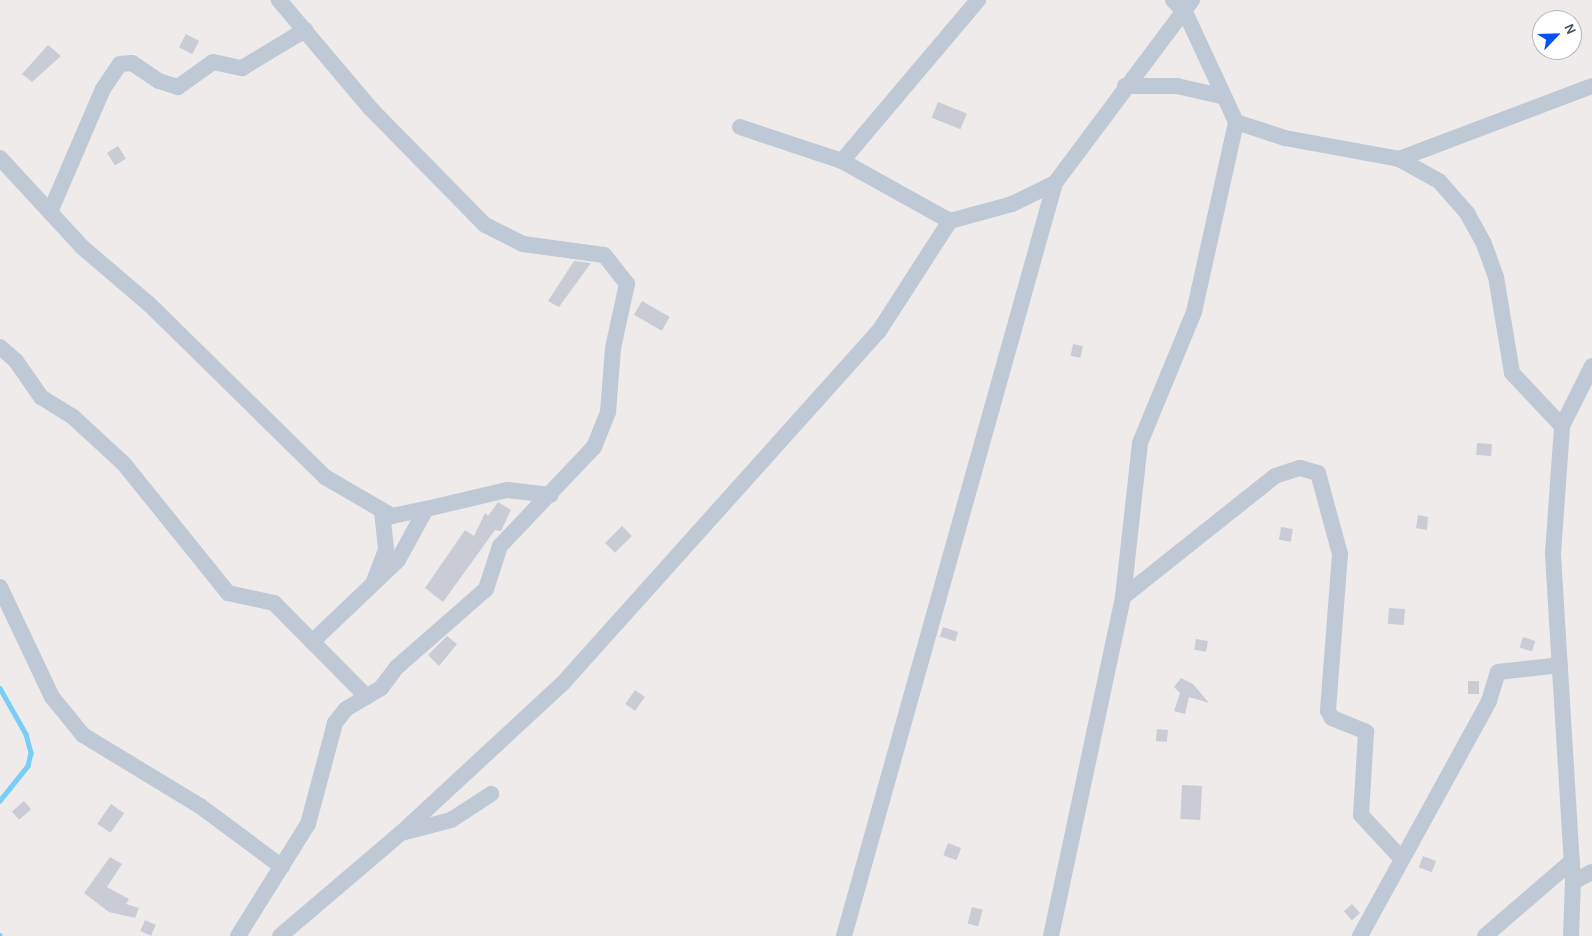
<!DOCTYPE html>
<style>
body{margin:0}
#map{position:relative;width:1592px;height:936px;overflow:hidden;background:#efebeb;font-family:Karla,sans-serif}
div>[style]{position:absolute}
.stream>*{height:4.5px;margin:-2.25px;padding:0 2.25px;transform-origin:2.25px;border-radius:2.25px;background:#79cef6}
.building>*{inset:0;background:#c9ccd4;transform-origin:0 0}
.minor>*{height:16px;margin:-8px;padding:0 8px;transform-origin:8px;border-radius:8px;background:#bfc8d5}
span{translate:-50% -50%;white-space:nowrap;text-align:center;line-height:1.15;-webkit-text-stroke:4px #fff;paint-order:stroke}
.north{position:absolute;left:1532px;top:10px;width:50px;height:50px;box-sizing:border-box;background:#fff;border:1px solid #b3b7bd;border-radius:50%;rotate:66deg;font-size:14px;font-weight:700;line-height:20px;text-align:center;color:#424c5b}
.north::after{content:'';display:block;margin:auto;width:18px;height:22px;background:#0450f0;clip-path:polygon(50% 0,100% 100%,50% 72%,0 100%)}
</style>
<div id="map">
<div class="stream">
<div style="left:0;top:688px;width:53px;rotate:60.5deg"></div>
<div style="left:26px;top:734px;width:20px;rotate:75deg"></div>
<div style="left:31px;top:753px;width:13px;rotate:103deg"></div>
<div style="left:28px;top:766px;width:45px;rotate:128.7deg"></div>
<div style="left:0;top:935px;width:1px;rotate:90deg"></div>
</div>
<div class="building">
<div style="left:186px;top:34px;width:15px;height:15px;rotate:28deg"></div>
<div style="clip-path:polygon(48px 45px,61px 56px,32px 82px,22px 74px)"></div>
<div style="left:938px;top:102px;width:31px;height:17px;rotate:22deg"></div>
<div style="left:118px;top:146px;width:15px;height:13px;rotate:58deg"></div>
<div style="clip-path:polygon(574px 261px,591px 263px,559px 307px,548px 301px)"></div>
<div style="left:642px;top:301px;width:32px;height:16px;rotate:30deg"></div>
<div style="left:1073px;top:344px;width:10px;height:12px;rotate:11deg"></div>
<div style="left:1477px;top:443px;width:15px;height:12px;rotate:4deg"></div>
<div style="clip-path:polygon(498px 502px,511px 510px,501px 531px,495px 530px,443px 602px,425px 588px,465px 530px,474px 536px,485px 513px,488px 516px)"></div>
<div style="clip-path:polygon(1418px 515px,1428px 517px,1427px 530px,1416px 528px)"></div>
<div style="left:622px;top:526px;width:14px;height:24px;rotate:45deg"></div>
<div style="left:1281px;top:527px;width:12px;height:13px;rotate:9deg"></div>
<div style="left:1405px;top:609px;width:16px;height:16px;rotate:94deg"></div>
<div style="left:943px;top:627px;width:16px;height:10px;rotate:18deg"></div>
<div style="clip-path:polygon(447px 636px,457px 644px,439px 666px,428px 655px)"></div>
<div style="left:1523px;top:637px;width:13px;height:11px;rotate:18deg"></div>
<div style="left:1196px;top:639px;width:12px;height:11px;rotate:9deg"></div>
<div style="clip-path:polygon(1181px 678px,1193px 684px,1209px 703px,1189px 697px,1185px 714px,1174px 711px,1180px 693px,1174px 687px)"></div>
<div style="left:1468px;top:681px;width:11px;height:13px"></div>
<div style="left:635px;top:690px;width:12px;height:17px;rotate:35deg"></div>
<div style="left:1157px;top:729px;width:11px;height:12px;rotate:5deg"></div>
<div style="left:1182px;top:785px;width:20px;height:34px;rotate:3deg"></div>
<div style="left:24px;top:801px;width:11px;height:16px;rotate:49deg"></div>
<div style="left:111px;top:804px;width:16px;height:24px;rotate:35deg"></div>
<div style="left:948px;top:843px;width:14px;height:13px;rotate:21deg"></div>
<div style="left:1423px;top:856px;width:14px;height:12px;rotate:21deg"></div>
<div style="clip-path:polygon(110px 857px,122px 864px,107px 887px,129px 899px,126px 904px,139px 908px,135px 918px,109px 912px,84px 893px)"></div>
<div style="left:1352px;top:904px;width:12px;height:11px;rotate:48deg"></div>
<div style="left:972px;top:907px;width:11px;height:17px;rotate:15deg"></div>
<div style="left:145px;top:920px;width:12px;height:12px;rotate:24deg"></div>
</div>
<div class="minor">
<div style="left:1173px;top:0;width:17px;rotate:45deg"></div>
<div style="left:1185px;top:12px;width:121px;rotate:65.1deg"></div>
<div style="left:1236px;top:122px;width:52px;rotate:18.1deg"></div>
<div style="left:1285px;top:138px;width:116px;rotate:10.4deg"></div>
<div style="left:1399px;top:159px;width:46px;rotate:28.8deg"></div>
<div style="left:1439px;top:181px;width:43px;rotate:48.8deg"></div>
<div style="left:1467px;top:213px;width:35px;rotate:61deg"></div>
<div style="left:1484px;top:244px;width:35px;rotate:70deg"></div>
<div style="left:1496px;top:277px;width:97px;rotate:80.5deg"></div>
<div style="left:1512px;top:373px;width:73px;rotate:46.7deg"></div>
<div style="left:1125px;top:86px;width:52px"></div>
<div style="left:1177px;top:86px;width:45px;rotate:12.8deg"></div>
<div style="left:740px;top:127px;width:108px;rotate:18.4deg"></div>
<div style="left:842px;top:161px;width:124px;rotate:29.1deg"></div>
<div style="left:950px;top:221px;width:64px;rotate:-15.3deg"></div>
<div style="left:1012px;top:204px;width:48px;rotate:-26deg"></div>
<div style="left:0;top:158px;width:121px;rotate:47.3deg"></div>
<div style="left:82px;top:247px;width:88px;rotate:40.4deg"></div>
<div style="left:149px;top:304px;width:247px;rotate:44.5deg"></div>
<div style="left:325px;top:477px;width:78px;rotate:30.2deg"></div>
<div style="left:392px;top:516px;width:35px;rotate:-12deg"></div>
<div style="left:1399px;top:159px;width:206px;rotate:-20.7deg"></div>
<div style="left:842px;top:161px;width:211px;rotate:-49.8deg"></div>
<div style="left:50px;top:212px;width:134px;rotate:-66.7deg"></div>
<div style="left:103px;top:89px;width:30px;rotate:-56deg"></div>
<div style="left:120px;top:64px;width:12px;rotate:-5deg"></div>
<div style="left:132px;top:63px;width:32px;rotate:34deg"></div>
<div style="left:159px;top:81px;width:20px;rotate:18deg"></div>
<div style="left:178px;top:87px;width:43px;rotate:-35.5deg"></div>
<div style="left:213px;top:62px;width:30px;rotate:12deg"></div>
<div style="left:242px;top:68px;width:74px;rotate:-31.1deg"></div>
<div style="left:0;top:347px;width:21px;rotate:41deg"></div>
<div style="left:16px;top:361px;width:44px;rotate:55.2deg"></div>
<div style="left:41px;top:397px;width:36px;rotate:32deg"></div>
<div style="left:72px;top:416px;width:71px;rotate:42.7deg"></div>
<div style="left:124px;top:464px;width:166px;rotate:51.1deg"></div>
<div style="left:228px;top:593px;width:47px;rotate:12.3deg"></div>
<div style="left:274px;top:603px;width:132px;rotate:45.3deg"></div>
<div style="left:374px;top:581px;width:34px;rotate:-69deg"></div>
<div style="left:386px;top:549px;width:38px;rotate:-96deg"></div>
<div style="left:0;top:587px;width:122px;rotate:64.7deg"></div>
<div style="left:52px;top:697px;width:49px;rotate:50.8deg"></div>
<div style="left:83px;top:735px;width:137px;rotate:31.3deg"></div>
<div style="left:200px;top:806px;width:102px;rotate:36.6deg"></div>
<div style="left:1123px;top:597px;width:194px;rotate:-38.5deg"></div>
<div style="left:1275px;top:476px;width:26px;rotate:-18deg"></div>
<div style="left:1300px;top:468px;width:19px;rotate:16deg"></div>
<div style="left:1318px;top:473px;width:84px;rotate:74.8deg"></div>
<div style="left:1340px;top:554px;width:157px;rotate:94.4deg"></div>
<div style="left:1328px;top:711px;width:8px;rotate:60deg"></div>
<div style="left:1332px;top:718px;width:37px;rotate:22deg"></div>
<div style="left:1366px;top:732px;width:83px;rotate:93.4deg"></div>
<div style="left:1361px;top:815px;width:59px;rotate:47.1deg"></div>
<div style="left:312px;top:642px;width:119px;rotate:-43.6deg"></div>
<div style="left:398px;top:560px;width:58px;rotate:-61.2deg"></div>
<div style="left:426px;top:509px;width:83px;rotate:-13.2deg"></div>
<div style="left:507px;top:490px;width:44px;rotate:6.5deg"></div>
<div style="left:401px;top:833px;width:52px;rotate:-14.6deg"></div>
<div style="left:451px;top:820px;width:48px;rotate:-33deg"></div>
<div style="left:1573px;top:882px;width:21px;rotate:-28deg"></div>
<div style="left:238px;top:936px;width:132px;rotate:-58deg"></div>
<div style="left:308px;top:824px;width:105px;rotate:-75deg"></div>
<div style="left:335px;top:723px;width:18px;rotate:-52deg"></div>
<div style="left:346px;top:709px;width:41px;rotate:-31deg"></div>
<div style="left:381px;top:688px;width:26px;rotate:-53deg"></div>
<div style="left:397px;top:667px;width:118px;rotate:-41.2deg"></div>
<div style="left:486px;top:589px;width:45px;rotate:-72deg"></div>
<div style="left:500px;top:546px;width:137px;rotate:-46.5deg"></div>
<div style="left:594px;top:447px;width:38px;rotate:-68deg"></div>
<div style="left:608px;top:412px;width:64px;rotate:-85.5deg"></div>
<div style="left:613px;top:348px;width:66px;rotate:-77.7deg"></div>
<div style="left:627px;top:284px;width:37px;rotate:-128deg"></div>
<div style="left:604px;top:255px;width:82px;rotate:-172.3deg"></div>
<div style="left:523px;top:244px;width:42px;rotate:-153.4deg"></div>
<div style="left:485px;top:225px;width:163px;rotate:-134.5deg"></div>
<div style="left:371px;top:109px;width:143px;rotate:-130.2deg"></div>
<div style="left:280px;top:936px;width:159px;rotate:-40.4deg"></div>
<div style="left:401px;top:833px;width:221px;rotate:-42.8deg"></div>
<div style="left:563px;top:683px;width:473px;rotate:-48.1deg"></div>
<div style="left:879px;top:331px;width:131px;rotate:-57.2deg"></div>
<div style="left:844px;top:936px;width:782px;rotate:-74.35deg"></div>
<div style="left:1055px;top:183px;width:229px;rotate:-53.2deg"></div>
<div style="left:1051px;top:936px;width:347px;rotate:-78deg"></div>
<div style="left:1123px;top:597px;width:155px;rotate:-83.7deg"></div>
<div style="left:1140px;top:443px;width:142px;rotate:-67.6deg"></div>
<div style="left:1194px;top:312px;width:195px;rotate:-77.5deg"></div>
<div style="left:1360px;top:936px;width:268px;rotate:-61.2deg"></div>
<div style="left:1489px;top:701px;width:30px;rotate:-73deg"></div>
<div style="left:1498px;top:672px;width:62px;rotate:-6.4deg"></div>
<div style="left:1485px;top:936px;width:115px;rotate:-40.8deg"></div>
<div style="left:1571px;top:936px;width:54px;rotate:-87.9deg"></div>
<div style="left:1573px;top:882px;width:330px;rotate:-93.5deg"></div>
<div style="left:1553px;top:553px;width:127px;rotate:-85.9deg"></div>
<div style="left:1562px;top:426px;width:67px;rotate:-63.4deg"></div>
</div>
<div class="north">N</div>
</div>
